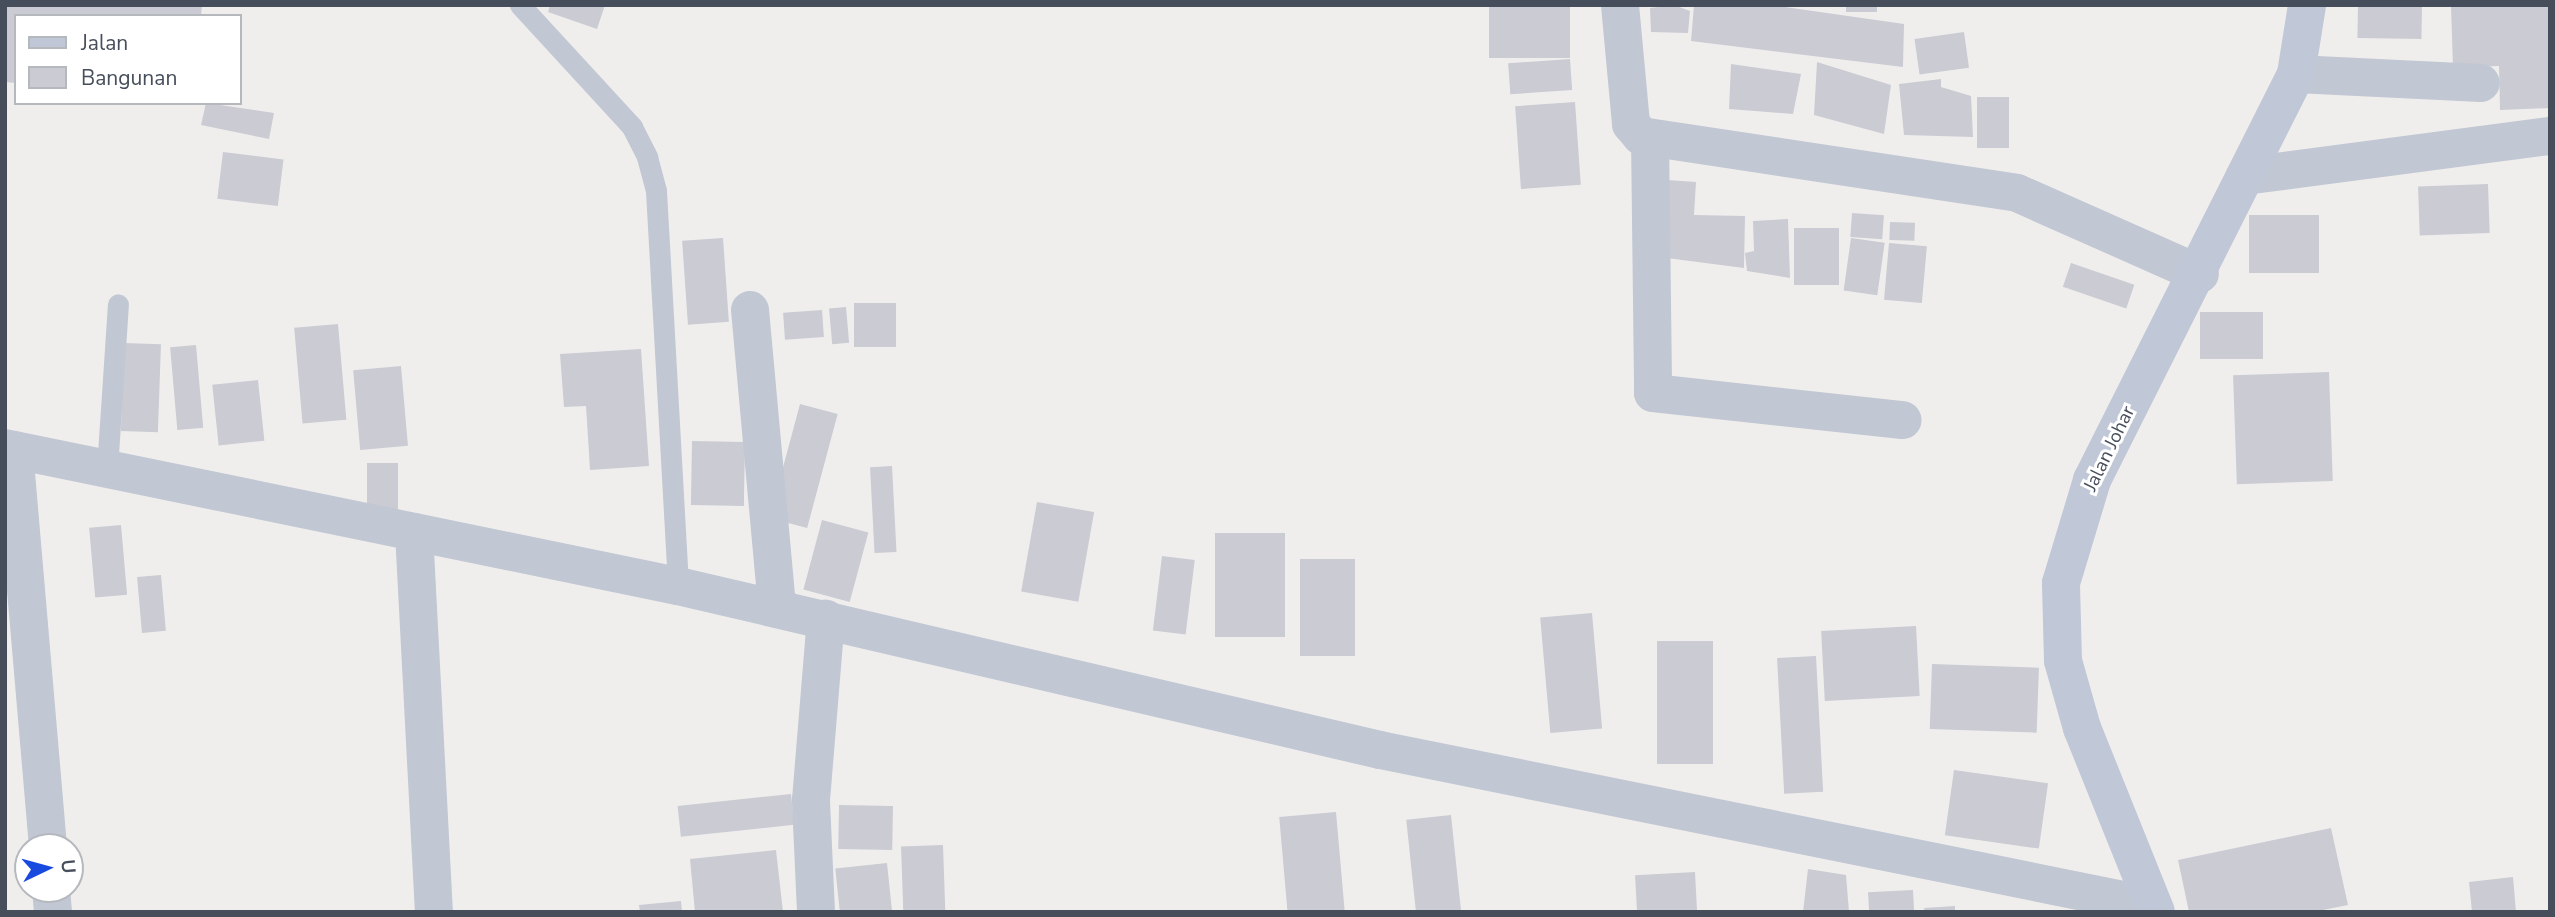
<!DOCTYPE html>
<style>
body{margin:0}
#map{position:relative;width:2555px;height:917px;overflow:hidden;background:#f0eeed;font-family:"Nunito Sans",sans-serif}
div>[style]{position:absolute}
.building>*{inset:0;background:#cacbd3;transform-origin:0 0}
.lane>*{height:21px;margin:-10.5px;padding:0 10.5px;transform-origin:10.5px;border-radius:10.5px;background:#c1c7d3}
.street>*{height:38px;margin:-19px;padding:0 19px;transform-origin:19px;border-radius:19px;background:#c1c7d3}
.secondary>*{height:38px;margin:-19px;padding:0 19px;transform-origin:19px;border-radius:19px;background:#c0c7d7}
span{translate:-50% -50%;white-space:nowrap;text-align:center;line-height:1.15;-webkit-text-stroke:6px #fff;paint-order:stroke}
.street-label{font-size:19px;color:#464d5b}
.frame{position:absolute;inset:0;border:7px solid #464d5b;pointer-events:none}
.legend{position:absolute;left:14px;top:14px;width:228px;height:91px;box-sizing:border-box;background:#fff;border:2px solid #b5b8bd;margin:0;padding:9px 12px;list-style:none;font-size:21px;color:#464d5b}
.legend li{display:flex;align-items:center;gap:14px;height:35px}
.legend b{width:35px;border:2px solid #b5b8bd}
.north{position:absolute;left:14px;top:833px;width:70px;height:70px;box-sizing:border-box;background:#fff;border:2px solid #b5b8bd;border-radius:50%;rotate:85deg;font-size:19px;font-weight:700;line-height:28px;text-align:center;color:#464d5b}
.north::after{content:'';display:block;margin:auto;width:24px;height:32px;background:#194adf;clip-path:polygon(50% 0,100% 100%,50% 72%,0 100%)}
</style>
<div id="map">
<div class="building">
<div style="clip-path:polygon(5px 5px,202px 5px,201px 16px,16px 16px,16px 83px,5px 82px)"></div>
<div style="clip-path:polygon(550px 5px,605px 5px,597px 29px,548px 12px)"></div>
<div style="left:1489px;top:5px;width:81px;height:53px"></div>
<div style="clip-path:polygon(1674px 5px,1690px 11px,1688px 33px,1651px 32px,1650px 8px)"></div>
<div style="clip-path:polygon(1694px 5px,1771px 5px,1904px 24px,1903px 67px,1691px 41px)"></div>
<div style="left:1846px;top:5px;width:31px;height:7px"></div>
<div style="left:2358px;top:5px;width:64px;height:33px;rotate:1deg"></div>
<div style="clip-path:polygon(2463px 5px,2550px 5px,2550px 108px,2500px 110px,2499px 66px,2453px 68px,2451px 6px)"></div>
<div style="left:1964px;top:32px;width:36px;height:50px;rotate:82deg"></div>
<div style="left:1570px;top:59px;width:31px;height:62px;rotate:86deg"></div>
<div style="clip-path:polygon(1817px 62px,1891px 85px,1884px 134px,1814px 115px)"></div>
<div style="clip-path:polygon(1731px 64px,1801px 74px,1793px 114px,1729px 109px)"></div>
<div style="clip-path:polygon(1941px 79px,1941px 87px,1971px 96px,1973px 137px,1904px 135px,1899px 84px)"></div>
<div style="left:1977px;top:97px;width:32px;height:51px"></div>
<div style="left:1575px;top:102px;width:83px;height:60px;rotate:86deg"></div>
<div style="clip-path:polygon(206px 103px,274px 113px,269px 139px,201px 125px)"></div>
<div style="left:223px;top:152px;width:61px;height:47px;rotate:7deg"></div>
<div style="clip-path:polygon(1667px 180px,1696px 182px,1694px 215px,1745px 216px,1744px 268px,1659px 257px)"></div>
<div style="left:2488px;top:184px;width:49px;height:70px;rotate:88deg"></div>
<div style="left:1852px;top:213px;width:32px;height:24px;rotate:4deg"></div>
<div style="left:2249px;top:215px;width:70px;height:58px"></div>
<div style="clip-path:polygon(1788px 219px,1790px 278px,1747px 271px,1745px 253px,1754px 251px,1753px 221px)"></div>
<div style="left:1890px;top:222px;width:25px;height:18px;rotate:2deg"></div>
<div style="left:1794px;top:228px;width:45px;height:57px"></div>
<div style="left:723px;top:238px;width:84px;height:41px;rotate:86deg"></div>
<div style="left:1851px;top:238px;width:34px;height:53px;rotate:8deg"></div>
<div style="left:1889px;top:243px;width:38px;height:57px;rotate:5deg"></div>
<div style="left:2071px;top:263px;width:67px;height:25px;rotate:19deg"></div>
<div style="left:854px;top:303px;width:42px;height:44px"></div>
<div style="left:846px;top:307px;width:36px;height:17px;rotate:85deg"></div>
<div style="left:822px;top:310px;width:27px;height:39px;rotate:86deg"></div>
<div style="left:2200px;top:312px;width:63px;height:47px"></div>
<div style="left:338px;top:324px;width:96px;height:44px;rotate:85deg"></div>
<div style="left:124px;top:343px;width:37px;height:88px;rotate:2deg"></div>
<div style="left:196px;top:345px;width:83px;height:26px;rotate:85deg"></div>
<div style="clip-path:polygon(641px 349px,649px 466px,590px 470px,586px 406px,564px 407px,560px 354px)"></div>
<div style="left:401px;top:366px;width:80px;height:48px;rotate:85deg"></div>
<div style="left:2329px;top:372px;width:109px;height:96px;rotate:88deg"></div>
<div style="left:258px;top:380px;width:61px;height:46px;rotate:84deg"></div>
<div style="left:800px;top:404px;width:39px;height:118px;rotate:15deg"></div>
<div style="left:692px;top:441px;width:53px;height:64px;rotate:1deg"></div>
<div style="left:367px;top:463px;width:31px;height:55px"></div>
<div style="left:892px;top:466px;width:86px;height:22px;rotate:87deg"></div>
<div style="left:1037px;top:502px;width:58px;height:91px;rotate:10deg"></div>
<div style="left:822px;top:520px;width:48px;height:72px;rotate:15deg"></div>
<div style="left:121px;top:525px;width:70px;height:32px;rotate:85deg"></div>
<div style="left:1215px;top:533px;width:70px;height:104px"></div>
<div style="left:1162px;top:556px;width:33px;height:75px;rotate:7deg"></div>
<div style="left:1300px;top:559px;width:55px;height:97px"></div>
<div style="left:161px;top:575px;width:56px;height:24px;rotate:85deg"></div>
<div style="left:1592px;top:613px;width:116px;height:52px;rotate:85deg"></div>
<div style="left:1916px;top:626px;width:70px;height:95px;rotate:87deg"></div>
<div style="left:1657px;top:641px;width:56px;height:123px"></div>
<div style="left:1816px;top:656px;width:136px;height:39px;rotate:87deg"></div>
<div style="left:1932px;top:664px;width:107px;height:65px;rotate:2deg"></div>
<div style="left:1954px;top:770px;width:95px;height:66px;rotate:8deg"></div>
<div style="left:791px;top:794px;width:31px;height:114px;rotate:84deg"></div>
<div style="left:839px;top:805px;width:54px;height:44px;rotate:1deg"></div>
<div style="left:1336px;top:812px;width:100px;height:57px;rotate:85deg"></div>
<div style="left:1451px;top:815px;width:98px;height:45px;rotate:84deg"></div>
<div style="clip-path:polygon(2331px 828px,2348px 905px,2313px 912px,2189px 912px,2178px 860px)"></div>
<div style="left:943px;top:845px;width:67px;height:42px;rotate:88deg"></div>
<div style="clip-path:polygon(776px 850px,783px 912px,695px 912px,690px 859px)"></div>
<div style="left:887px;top:863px;width:49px;height:52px;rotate:84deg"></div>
<div style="clip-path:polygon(1808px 869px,1846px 875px,1849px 912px,1803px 912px)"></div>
<div style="left:1695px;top:872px;width:40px;height:60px;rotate:87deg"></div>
<div style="clip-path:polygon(2513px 877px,2516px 912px,2472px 912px,2469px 882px)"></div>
<div style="left:1913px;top:890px;width:22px;height:45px;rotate:87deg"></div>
<div style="clip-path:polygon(681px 901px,682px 912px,640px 912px,639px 905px)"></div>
<div style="clip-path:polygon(1955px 906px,1955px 912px,1925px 912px,1924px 908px)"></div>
</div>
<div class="lane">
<div style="left:520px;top:5px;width:166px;rotate:47.4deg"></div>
<div style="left:632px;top:127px;width:34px;rotate:63deg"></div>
<div style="left:647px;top:157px;width:35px;rotate:75deg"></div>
<div style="left:656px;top:191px;width:396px;rotate:86.8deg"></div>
<div style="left:107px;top:469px;width:165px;rotate:-86.2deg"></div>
</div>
<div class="street">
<div style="left:1620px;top:5px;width:120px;rotate:84.7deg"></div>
<div style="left:1631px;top:124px;width:16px;rotate:50deg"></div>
<div style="left:1641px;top:136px;width:380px;rotate:8.6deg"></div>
<div style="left:2017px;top:193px;width:200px;rotate:23.9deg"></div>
<div style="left:2296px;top:74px;width:185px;rotate:2.8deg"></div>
<div style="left:1650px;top:138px;width:255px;rotate:89.3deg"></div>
<div style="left:1653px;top:393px;width:251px;rotate:6.2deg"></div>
<div style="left:2245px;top:176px;width:308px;rotate:-7.5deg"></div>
<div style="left:750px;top:310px;width:299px;rotate:84.8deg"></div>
<div style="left:5px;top:448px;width:687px;rotate:11.59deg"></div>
<div style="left:678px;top:586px;width:721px;rotate:13.15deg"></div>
<div style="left:1380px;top:750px;width:789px;rotate:11.41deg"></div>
<div style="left:14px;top:450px;width:398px;rotate:85.1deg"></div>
<div style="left:414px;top:532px;width:381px;rotate:87deg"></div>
<div style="left:51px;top:889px;width:23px;rotate:85deg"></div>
<div style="left:816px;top:912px;width:112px;rotate:-92.6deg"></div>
<div style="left:811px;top:800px;width:182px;rotate:-85.3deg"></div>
</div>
<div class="secondary">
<div style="left:2156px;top:912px;width:198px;rotate:-111.9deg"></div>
<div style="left:2082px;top:728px;width:70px;rotate:-105.8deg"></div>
<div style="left:2063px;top:661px;width:78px;rotate:-91.5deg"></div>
<div style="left:2061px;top:583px;width:108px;rotate:-73.2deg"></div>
<div style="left:2092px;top:480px;width:454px;rotate:-63.3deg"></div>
<div style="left:2296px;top:74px;width:70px;rotate:-80.9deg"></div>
</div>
<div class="street-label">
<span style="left:2110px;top:449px;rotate:-64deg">Jalan Johar</span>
</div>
<div class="frame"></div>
<ul class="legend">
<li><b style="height:9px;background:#c0c7d7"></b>Jalan</li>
<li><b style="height:19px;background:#cacbd3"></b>Bangunan</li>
</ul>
<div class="north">U</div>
</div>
